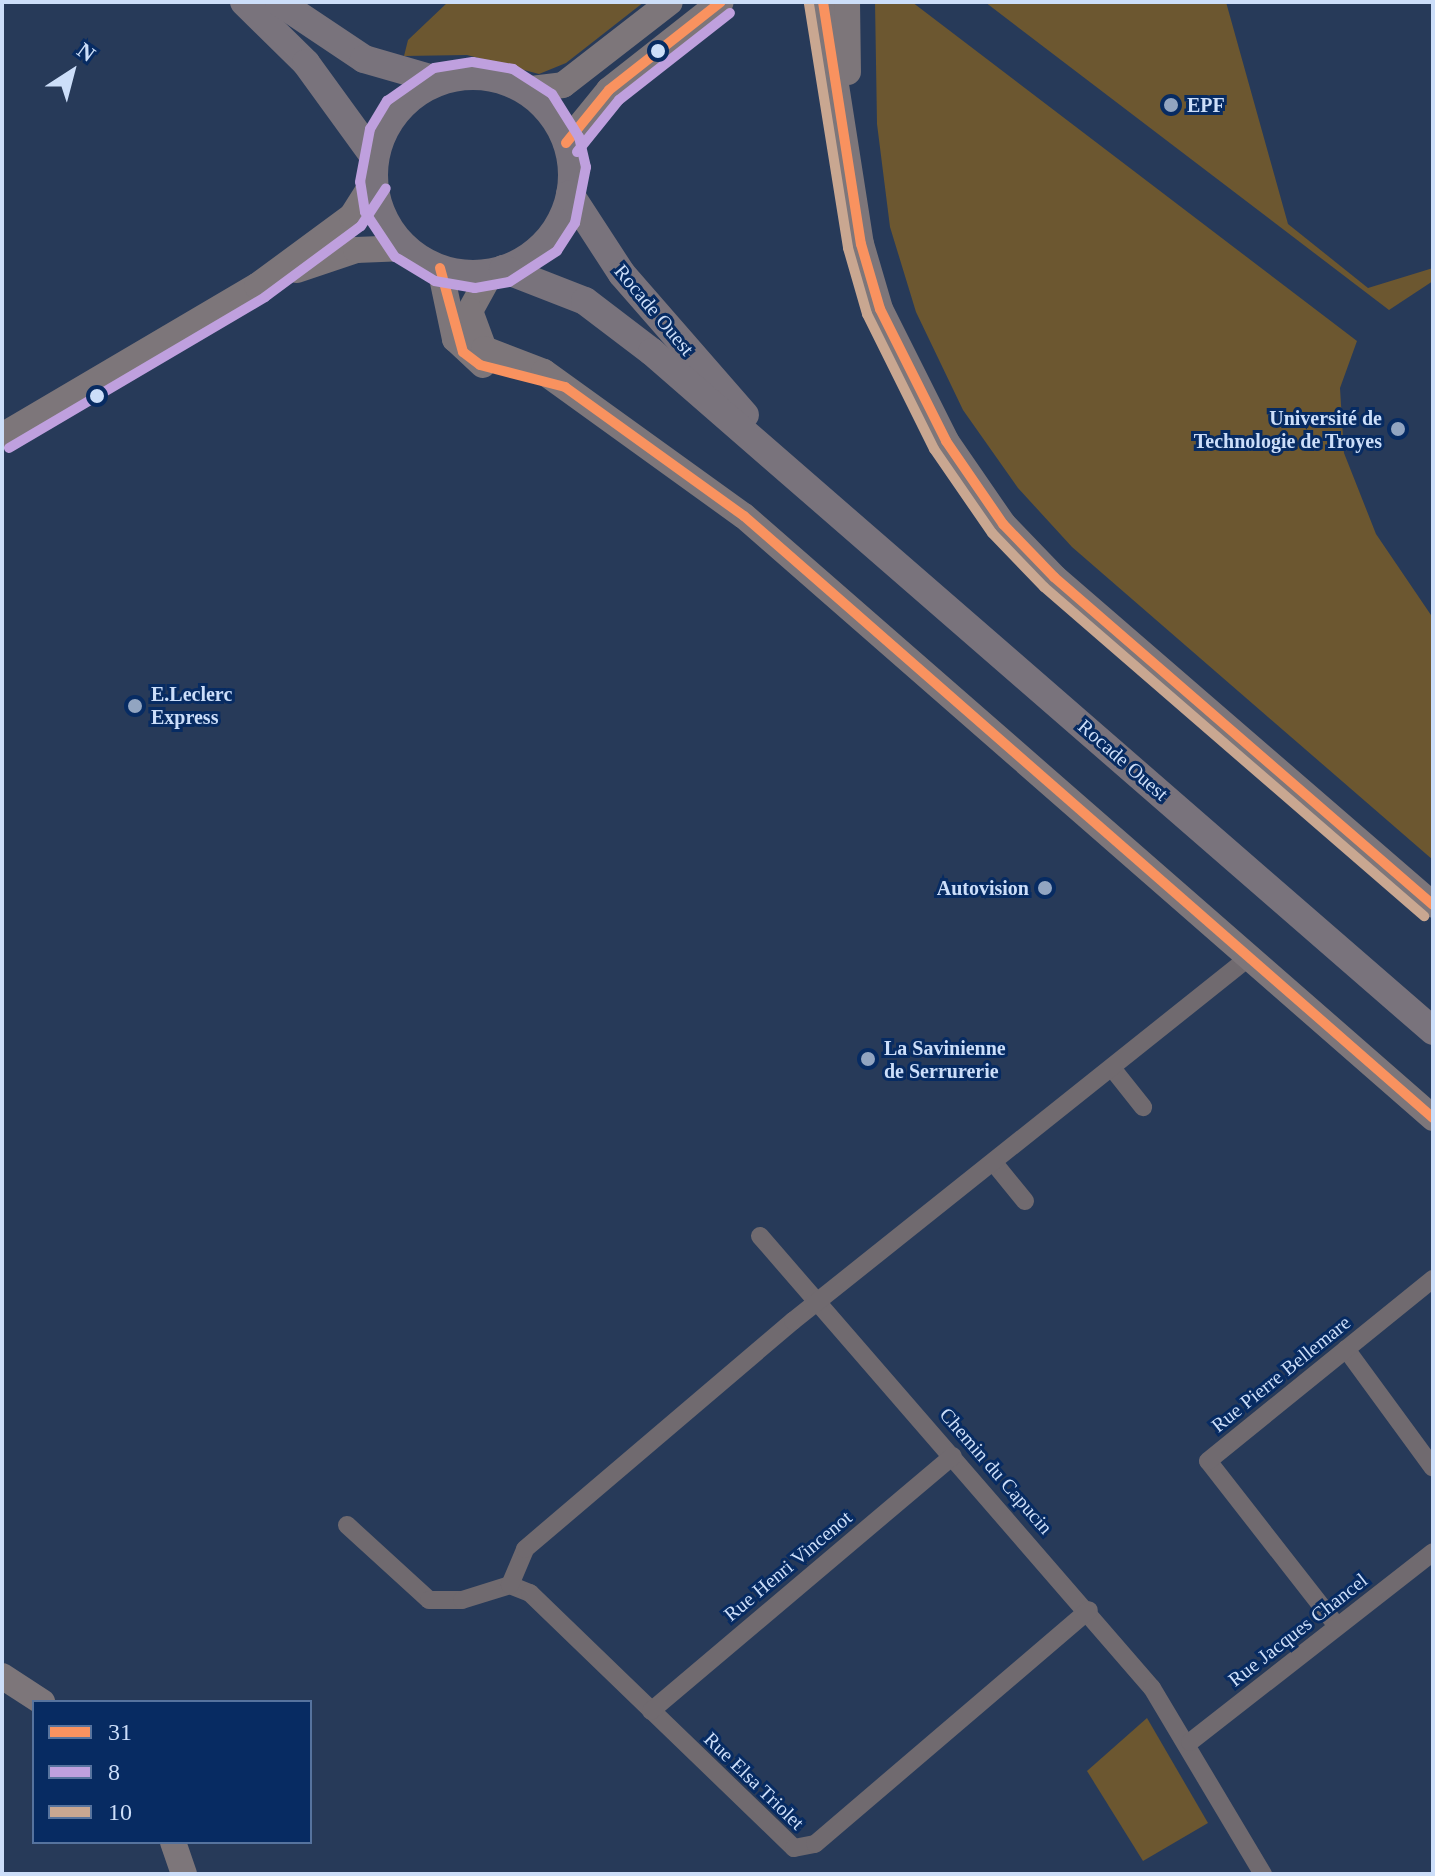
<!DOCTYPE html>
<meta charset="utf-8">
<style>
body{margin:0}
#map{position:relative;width:1435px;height:1876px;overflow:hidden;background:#273a59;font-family:Georgia,serif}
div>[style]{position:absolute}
.green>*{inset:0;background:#6c5730}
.street>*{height:18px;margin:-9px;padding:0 9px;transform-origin:9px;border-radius:9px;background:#706a6f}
.secondary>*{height:26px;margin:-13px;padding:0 13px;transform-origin:13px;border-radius:13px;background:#7d767a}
.primary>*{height:28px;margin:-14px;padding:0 14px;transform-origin:14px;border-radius:14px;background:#79737c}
.primary>.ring{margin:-14px;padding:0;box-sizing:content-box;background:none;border:28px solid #79737c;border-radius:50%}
.bus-1>*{height:10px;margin:-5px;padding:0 5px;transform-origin:5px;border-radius:5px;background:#f9925f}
.bus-2>*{height:10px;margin:-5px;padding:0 5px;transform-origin:5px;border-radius:5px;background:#bfa0de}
.bus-3>*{height:10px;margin:-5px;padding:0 5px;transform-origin:5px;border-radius:5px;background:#c9a791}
.dots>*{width:22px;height:22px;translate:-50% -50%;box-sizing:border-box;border:4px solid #072b62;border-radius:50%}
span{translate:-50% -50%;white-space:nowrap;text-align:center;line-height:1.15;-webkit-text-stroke:6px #072b62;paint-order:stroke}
.poi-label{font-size:20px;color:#ccdef9;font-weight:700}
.left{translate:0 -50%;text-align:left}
.right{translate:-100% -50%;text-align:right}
.street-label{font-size:20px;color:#ccdef9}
.frame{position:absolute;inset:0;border:4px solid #ccdef9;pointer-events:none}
.legend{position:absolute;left:32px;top:1700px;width:280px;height:144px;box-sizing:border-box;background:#072b62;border:2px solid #56739e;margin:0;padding:10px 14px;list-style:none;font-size:24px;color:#ccdef9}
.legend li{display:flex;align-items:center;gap:16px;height:40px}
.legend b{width:40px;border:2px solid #56739e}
.north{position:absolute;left:32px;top:32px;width:80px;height:80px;-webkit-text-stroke:6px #072b62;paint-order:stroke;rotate:36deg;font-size:22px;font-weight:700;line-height:32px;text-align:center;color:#ccdef9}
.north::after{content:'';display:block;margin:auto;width:28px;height:36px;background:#ccdef9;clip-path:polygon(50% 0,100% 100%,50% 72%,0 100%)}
</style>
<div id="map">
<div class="green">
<div style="clip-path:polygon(448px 2px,644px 2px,566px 63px,539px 74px,467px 55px,404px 56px,408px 40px)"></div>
<div style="clip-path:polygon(875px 2px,912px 2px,1357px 341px,1340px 388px,1344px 453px,1376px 534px,1433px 618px,1433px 860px,1072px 547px,1018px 488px,963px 410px,916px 312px,890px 227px,877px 124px)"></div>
<div style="clip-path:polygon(985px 2px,1226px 2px,1288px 224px,1368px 288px,1433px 268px,1433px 281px,1389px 310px)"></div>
<div style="clip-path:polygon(1147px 1718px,1208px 1823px,1143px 1861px,1087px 1771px)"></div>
</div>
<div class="street">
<div style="left:1112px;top:1068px;width:50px;rotate:51.5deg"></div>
<div style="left:994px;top:1163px;width:49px;rotate:50.8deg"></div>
<div style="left:760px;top:1236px;width:598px;rotate:49.07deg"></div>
<div style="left:1152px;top:1688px;width:217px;rotate:59.2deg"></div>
<div style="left:1346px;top:1349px;width:147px;rotate:53.8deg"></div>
<div style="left:347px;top:1525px;width:111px;rotate:42.4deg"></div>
<div style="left:429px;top:1600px;width:33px"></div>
<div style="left:462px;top:1600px;width:50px;rotate:-17.4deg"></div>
<div style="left:510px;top:1585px;width:22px;rotate:22deg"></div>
<div style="left:530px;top:1593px;width:367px;rotate:44deg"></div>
<div style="left:794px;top:1848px;width:21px;rotate:-11deg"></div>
<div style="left:815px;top:1844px;width:360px;rotate:-40.5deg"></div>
<div style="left:510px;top:1585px;width:39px;rotate:-67deg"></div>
<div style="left:525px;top:1549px;width:352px;rotate:-40.4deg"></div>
<div style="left:793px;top:1321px;width:587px;rotate:-38.57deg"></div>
<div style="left:1337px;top:1626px;width:209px;rotate:-128deg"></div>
<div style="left:1208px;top:1461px;width:289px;rotate:-39deg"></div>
<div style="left:651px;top:1711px;width:395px;rotate:-40.2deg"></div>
<div style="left:1190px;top:1742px;width:308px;rotate:-38deg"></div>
</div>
<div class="secondary">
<div style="left:823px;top:2px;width:245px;rotate:81.1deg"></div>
<div style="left:861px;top:244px;width:68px;rotate:73.7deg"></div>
<div style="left:880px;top:309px;width:148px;rotate:63.4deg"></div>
<div style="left:946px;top:441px;width:101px;rotate:55.5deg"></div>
<div style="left:1003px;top:524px;width:74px;rotate:46.1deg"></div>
<div style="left:1054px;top:577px;width:501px;rotate:40.87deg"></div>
<div style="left:847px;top:2px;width:70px;rotate:89.2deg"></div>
<div style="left:523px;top:90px;width:40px;rotate:-7.1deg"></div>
<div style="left:563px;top:85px;width:135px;rotate:-37.8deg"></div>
<div style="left:566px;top:143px;width:68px;rotate:-50.9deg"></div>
<div style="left:609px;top:90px;width:142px;rotate:-38.2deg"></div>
<div style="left:440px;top:268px;width:73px;rotate:78.1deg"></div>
<div style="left:455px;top:339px;width:38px;rotate:43deg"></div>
<div style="left:297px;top:270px;width:62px;rotate:-18.7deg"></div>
<div style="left:356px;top:250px;width:50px;rotate:-2.3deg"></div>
<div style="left:491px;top:273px;width:43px;rotate:118.9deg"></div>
<div style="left:470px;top:311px;width:40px;rotate:69.8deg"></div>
<div style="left:484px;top:349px;width:64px;rotate:21deg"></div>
<div style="left:544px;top:372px;width:246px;rotate:35.8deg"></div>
<div style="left:744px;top:516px;width:915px;rotate:41.14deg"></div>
<div style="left:2px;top:436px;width:296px;rotate:-30.5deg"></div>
<div style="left:257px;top:286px;width:118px;rotate:-36.4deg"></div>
<div style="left:352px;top:216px;width:41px;rotate:-57.8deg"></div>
<div style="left:2px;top:1676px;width:48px;rotate:33deg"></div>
<div style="left:173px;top:1842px;width:34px;rotate:71deg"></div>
</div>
<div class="primary">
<div style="left:244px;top:2px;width:87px;rotate:44.5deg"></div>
<div style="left:306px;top:63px;width:117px;rotate:54deg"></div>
<div style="left:279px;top:2px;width:102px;rotate:33.8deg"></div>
<div style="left:364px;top:59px;width:79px;rotate:16.1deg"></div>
<div class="ring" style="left:374px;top:76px;width:170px;height:170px"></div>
<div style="left:570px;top:194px;width:95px;rotate:57deg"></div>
<div style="left:622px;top:274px;width:187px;rotate:48.9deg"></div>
<div style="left:503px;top:269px;width:88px;rotate:21.3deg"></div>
<div style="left:585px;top:301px;width:84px;rotate:37.3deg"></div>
<div style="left:652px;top:352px;width:1035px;rotate:41deg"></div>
</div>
<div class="bus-1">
<div style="left:823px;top:2px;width:245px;rotate:81.1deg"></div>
<div style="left:861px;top:244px;width:68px;rotate:73.7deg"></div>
<div style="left:880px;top:309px;width:148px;rotate:63.4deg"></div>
<div style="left:946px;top:441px;width:101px;rotate:55.5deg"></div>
<div style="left:1003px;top:524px;width:74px;rotate:46.1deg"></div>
<div style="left:1054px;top:577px;width:501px;rotate:40.87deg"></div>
<div style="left:566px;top:143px;width:68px;rotate:-50.9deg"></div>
<div style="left:609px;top:90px;width:142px;rotate:-38.2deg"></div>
<div style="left:440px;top:268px;width:87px;rotate:74.7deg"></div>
<div style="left:463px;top:352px;width:21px;rotate:37deg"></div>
<div style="left:480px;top:365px;width:88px;rotate:14.5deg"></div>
<div style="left:565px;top:387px;width:221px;rotate:35.8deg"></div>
<div style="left:744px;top:516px;width:915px;rotate:41.14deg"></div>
</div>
<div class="bus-2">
<div style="left:577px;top:152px;width:67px;rotate:-51.1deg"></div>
<div style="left:619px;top:100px;width:141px;rotate:-38.1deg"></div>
<div style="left:395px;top:257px;width:54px;rotate:-123.7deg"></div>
<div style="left:365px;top:212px;width:30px;rotate:-99deg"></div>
<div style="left:360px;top:182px;width:54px;rotate:-79.3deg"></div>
<div style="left:370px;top:129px;width:33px;rotate:-59deg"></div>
<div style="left:387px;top:101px;width:57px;rotate:-35.1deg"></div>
<div style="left:434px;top:68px;width:39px;rotate:-9deg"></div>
<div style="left:473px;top:62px;width:41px;rotate:9.9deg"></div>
<div style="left:513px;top:69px;width:46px;rotate:32.7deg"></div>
<div style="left:552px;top:94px;width:51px;rotate:57.9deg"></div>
<div style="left:579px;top:137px;width:31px;rotate:77deg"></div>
<div style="left:586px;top:167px;width:57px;rotate:101.1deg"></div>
<div style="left:575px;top:223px;width:33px;rotate:123deg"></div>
<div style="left:557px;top:251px;width:57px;rotate:147.1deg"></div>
<div style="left:509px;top:282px;width:35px;rotate:170deg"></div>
<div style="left:475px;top:288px;width:41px;rotate:-170.1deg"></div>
<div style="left:435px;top:281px;width:44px;rotate:-148.8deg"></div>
<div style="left:9px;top:448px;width:297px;rotate:-30.5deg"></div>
<div style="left:265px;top:297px;width:119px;rotate:-36.5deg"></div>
<div style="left:361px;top:226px;width:45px;rotate:-56.7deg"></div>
</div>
<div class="bus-3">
<div style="left:809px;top:4px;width:247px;rotate:80.9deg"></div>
<div style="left:848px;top:248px;width:69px;rotate:73.9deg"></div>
<div style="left:867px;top:314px;width:151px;rotate:63.6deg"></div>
<div style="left:934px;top:449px;width:102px;rotate:55.4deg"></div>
<div style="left:992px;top:533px;width:75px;rotate:46.1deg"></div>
<div style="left:1044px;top:587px;width:503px;rotate:40.89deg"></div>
</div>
<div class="dots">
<div style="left:658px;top:51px;background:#ccdef9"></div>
<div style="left:1171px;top:105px;background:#92a5c1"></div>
<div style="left:97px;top:396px;background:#ccdef9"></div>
<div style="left:1398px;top:429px;background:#92a5c1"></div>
<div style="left:135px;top:706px;background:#92a5c1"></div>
<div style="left:1045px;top:888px;background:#92a5c1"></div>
<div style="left:868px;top:1059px;background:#92a5c1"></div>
</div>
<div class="poi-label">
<span class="left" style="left:1187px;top:105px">EPF</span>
<span class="right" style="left:1382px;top:430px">Université de<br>Technologie de Troyes</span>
<span class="left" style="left:151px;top:706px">E.Leclerc<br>Express</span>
<span class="right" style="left:1029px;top:888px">Autovision</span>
<span class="left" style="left:884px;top:1060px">La Savinienne<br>de Serrurerie</span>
</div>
<div class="street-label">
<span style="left:654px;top:310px;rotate:50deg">Rocade Ouest</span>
<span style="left:1123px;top:760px;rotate:41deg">Rocade Ouest</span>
<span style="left:1281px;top:1374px;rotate:-39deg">Rue Pierre Bellemare</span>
<span style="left:996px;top:1471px;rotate:49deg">Chemin du Capucin</span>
<span style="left:788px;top:1566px;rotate:-40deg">Rue Henri Vincenot</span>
<span style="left:1298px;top:1630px;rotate:-38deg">Rue Jacques Chancel</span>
<span style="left:754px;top:1781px;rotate:44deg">Rue Elsa Triolet</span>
</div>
<div class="frame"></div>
<ul class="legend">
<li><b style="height:10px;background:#f9925f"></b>31</li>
<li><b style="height:10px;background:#bfa0de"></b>8</li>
<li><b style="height:10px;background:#c9a791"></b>10</li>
</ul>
<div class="north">N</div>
</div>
